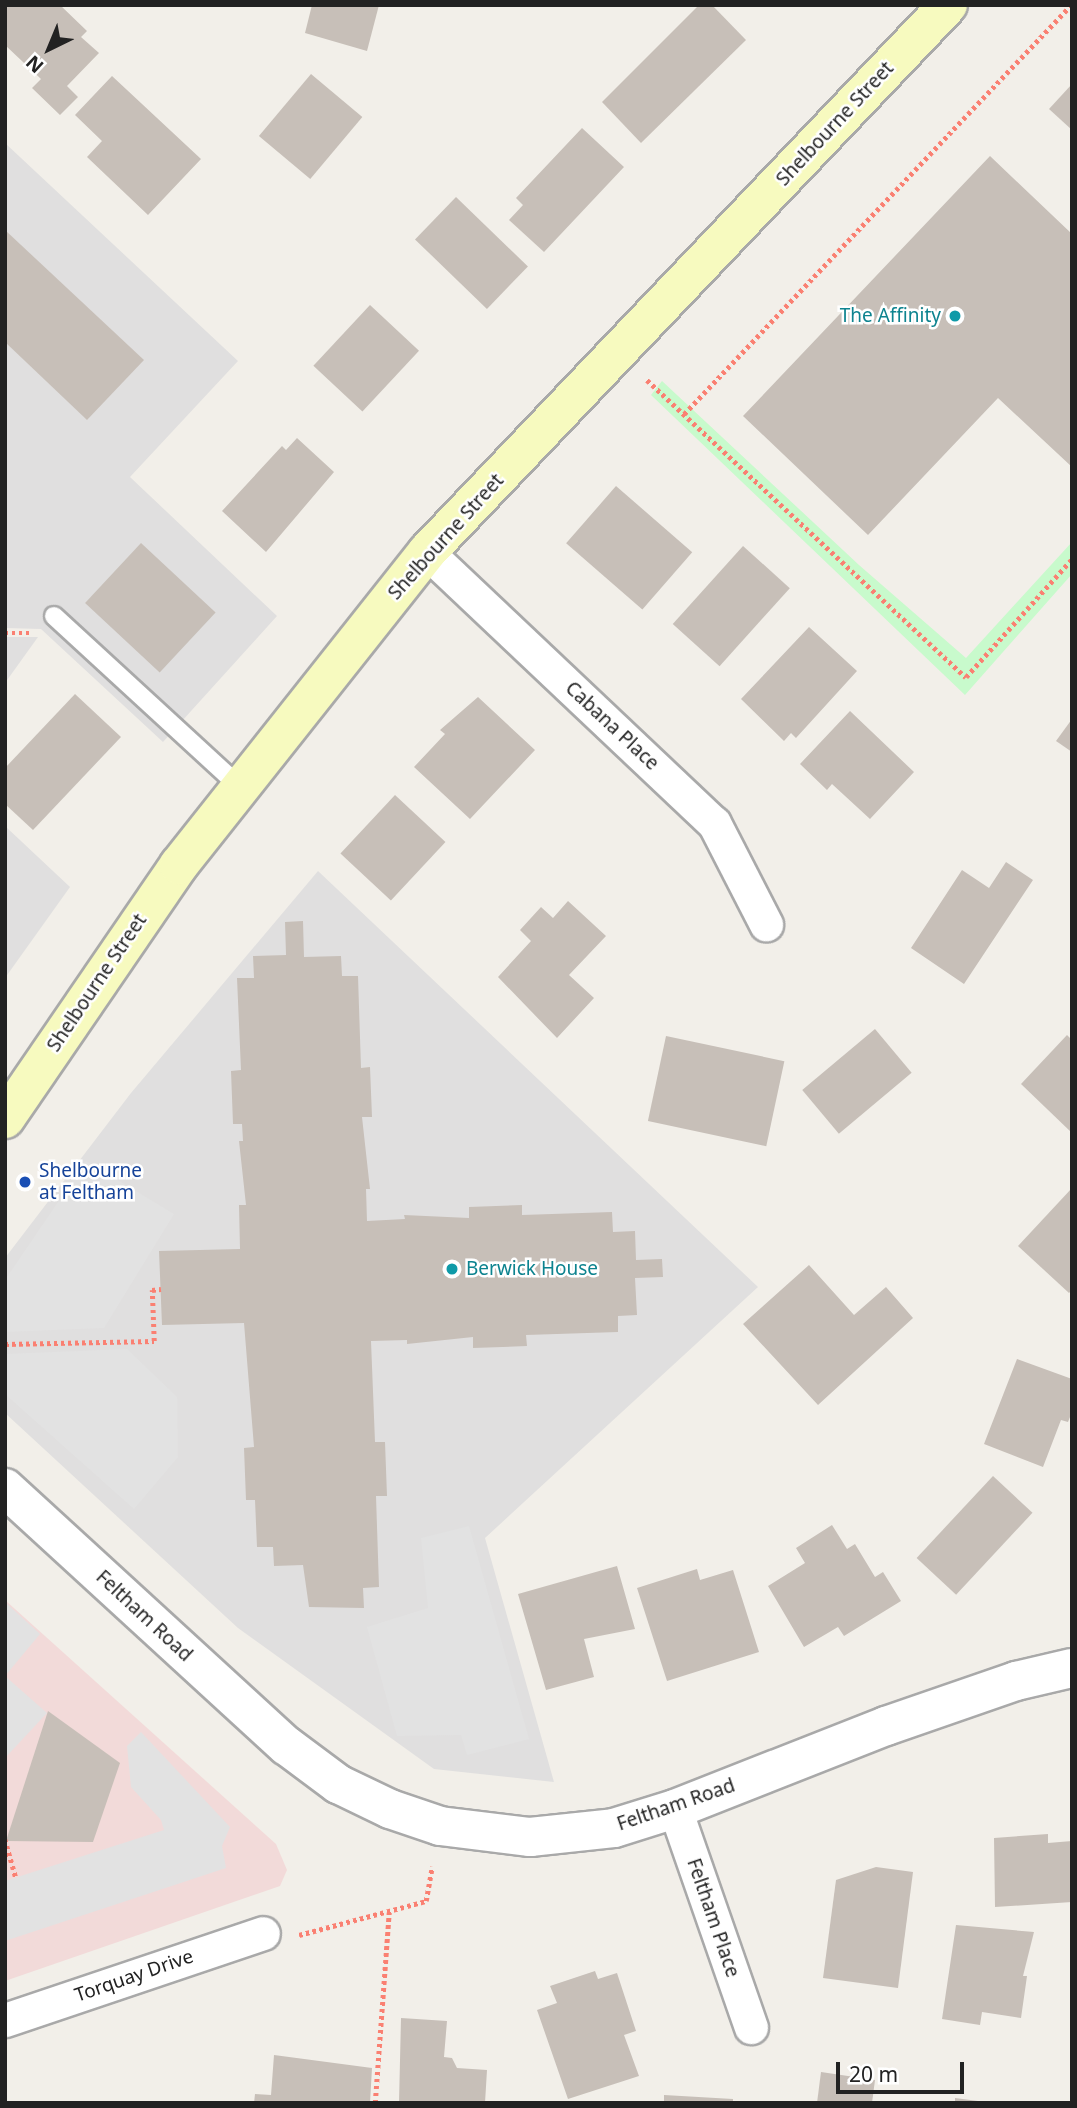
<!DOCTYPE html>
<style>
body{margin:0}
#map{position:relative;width:1077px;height:2108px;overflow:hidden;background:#f2efe9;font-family:"Noto Sans",sans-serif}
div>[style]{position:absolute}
.residential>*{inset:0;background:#e0dfdf}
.commercial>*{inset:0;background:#f2dad9}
.park>*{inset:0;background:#c8facc}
.parking>*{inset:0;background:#e2e2e2}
.building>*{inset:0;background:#c7bfb8;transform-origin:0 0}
.path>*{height:4.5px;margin-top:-2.25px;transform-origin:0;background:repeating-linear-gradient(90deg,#fa8072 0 3.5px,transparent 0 7px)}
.roads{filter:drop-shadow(2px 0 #a9a9a9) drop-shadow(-2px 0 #a9a9a9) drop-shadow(0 2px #a9a9a9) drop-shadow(0 -2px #a9a9a9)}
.service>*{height:18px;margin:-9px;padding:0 9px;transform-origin:9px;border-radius:9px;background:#fff}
.minor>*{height:33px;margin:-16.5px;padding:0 16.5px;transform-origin:16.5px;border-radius:16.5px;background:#fff}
.tertiary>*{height:38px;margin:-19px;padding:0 19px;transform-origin:19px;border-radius:19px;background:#fff}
.secondary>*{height:38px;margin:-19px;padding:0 19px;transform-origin:19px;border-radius:19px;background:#f7fabf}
.dots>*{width:19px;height:19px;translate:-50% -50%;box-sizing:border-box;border:4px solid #fff;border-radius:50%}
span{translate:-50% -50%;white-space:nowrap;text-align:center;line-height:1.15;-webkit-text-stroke:5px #fff;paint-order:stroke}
.street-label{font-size:19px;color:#222}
.culture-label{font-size:19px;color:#0d838f}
.right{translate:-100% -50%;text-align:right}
.left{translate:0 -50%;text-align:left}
.transit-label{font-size:19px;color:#164399}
.frame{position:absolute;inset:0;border:7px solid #222;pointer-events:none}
.north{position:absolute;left:14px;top:14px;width:70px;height:70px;-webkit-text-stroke:5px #fff;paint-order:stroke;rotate:223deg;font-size:19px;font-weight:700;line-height:28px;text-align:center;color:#222}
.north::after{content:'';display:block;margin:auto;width:24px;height:32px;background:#222;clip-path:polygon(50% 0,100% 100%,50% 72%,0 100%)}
.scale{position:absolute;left:836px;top:2062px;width:128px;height:32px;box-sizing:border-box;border:4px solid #222;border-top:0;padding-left:9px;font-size:21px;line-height:24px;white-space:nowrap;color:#222;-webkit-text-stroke:5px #fff;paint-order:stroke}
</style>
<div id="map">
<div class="residential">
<div style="clip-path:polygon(5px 143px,238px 361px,130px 477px,277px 616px,163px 742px,41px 629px,5px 628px)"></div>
<div style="clip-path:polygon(5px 637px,38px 637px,5px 683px)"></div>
<div style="clip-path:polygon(5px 826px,70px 887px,5px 978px)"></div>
<div style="clip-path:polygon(318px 871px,758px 1287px,485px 1538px,554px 1782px,434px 1769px,238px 1628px,5px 1413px,5px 1258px,131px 1093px)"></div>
</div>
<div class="commercial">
<div style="clip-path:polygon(5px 1600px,276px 1844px,287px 1870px,280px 1886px,5px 1981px)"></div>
</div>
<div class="park">
<div style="clip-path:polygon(662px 381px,859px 565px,966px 658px,1072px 542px,1072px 574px,965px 695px,651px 395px)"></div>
</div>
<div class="parking">
<div style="clip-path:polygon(86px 1161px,174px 1214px,104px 1328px,5px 1332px,5px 1280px)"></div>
<div style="clip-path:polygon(127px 1349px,177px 1397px,178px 1457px,134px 1509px,5px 1394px,5px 1354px)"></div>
<div style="clip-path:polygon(469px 1526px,529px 1739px,467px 1755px,461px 1735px,397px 1736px,367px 1627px,428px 1608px,421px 1538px)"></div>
<div style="clip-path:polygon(5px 1602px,40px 1634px,5px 1676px,47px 1713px,5px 1758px)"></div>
<div style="clip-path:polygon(141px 1732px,230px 1827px,222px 1846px,226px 1868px,5px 1941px,5px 1881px,164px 1830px,161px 1820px,131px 1787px,127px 1746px)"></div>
</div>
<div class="building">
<div style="clip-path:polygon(5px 5px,60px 5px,87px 31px,81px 37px,99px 53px,67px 86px,78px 97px,60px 115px,32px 88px,41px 79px,5px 45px)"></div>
<div style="clip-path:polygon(312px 5px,379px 5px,367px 51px,305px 33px)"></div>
<div style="clip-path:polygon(699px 5px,712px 5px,746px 40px,641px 143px,602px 102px)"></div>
<div style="left:311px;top:74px;width:67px;height:81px;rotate:40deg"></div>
<div style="clip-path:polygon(112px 76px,201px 159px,148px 215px,87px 157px,102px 141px,75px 115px)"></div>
<div style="clip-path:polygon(1072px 84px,1072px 130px,1049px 109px)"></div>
<div style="clip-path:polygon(582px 128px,624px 167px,544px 252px,509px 220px,523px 205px,516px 198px)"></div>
<div style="clip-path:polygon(990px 156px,1072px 234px,1072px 467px,998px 398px,868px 535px,743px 416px)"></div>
<div style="left:456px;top:197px;width:100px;height:59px;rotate:44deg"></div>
<div style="clip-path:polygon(5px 230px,144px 360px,87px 420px,5px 342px)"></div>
<div style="left:370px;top:305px;width:67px;height:83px;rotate:43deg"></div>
<div style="clip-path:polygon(297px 438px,334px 472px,266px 552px,222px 511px,282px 446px,286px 450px)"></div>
<div style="left:616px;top:486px;width:101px;height:76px;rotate:41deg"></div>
<div style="left:141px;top:543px;width:102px;height:82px;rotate:43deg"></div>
<div style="left:743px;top:546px;width:63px;height:105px;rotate:42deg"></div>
<div style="clip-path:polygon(809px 627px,857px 671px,796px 738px,791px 733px,784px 741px,741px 699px)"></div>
<div style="clip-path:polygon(75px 694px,121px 737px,33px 830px,5px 804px,5px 768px)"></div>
<div style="clip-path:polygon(478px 697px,535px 750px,470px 819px,414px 767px,445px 734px,440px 730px)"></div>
<div style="clip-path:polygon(850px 711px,914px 772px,870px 819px,832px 784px,827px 790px,800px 764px)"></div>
<div style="clip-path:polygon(1072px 719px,1072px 752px,1056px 741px)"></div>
<div style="left:395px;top:795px;width:69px;height:80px;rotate:43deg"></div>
<div style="clip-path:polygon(1006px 862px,1033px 880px,964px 984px,911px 948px,962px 870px,989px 888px)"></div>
<div style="clip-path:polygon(568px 901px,606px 936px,569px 975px,594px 998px,557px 1038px,498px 977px,531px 941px,520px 930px,541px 907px,553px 918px)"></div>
<div style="clip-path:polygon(303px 921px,304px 957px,341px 956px,342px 976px,358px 976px,361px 1068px,370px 1067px,372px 1117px,362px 1117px,370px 1189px,366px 1189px,367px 1221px,405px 1219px,404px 1215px,469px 1218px,469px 1207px,522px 1205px,522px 1215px,612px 1212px,613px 1232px,635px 1231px,636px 1260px,662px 1259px,663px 1277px,635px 1278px,637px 1315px,618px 1316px,618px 1332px,526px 1335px,527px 1346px,473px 1348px,473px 1337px,407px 1344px,407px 1340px,371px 1341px,375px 1442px,385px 1442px,387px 1496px,376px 1496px,379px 1587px,363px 1588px,364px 1608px,309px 1607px,303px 1565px,274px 1566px,273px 1547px,257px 1547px,255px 1500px,246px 1500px,244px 1448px,254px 1447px,244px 1323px,162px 1325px,159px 1251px,240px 1249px,239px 1205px,246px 1205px,239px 1141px,243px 1141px,242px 1124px,233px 1124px,231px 1071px,241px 1070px,237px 978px,254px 978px,253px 956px,286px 955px,285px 922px)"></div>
<div style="left:875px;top:1029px;width:57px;height:95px;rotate:50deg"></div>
<div style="clip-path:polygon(1067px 1035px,1072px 1040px,1072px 1133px,1021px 1084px)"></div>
<div style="left:666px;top:1036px;width:121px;height:87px;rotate:12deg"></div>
<div style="clip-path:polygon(1072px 1188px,1072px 1290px,1069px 1293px,1018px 1246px)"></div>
<div style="clip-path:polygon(809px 1265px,854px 1315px,886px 1287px,913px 1318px,818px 1405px,743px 1324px)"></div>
<div style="clip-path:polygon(1017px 1359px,1072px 1379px,1072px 1412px,1068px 1422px,1061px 1420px,1043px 1467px,984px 1444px)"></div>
<div style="left:993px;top:1476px;width:54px;height:112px;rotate:43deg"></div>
<div style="clip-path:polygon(832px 1525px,847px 1549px,855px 1544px,875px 1577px,883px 1572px,901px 1601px,844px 1636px,838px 1627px,804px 1647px,768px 1586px,805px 1563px,796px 1548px)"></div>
<div style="clip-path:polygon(617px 1566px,635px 1629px,584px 1639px,594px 1677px,546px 1690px,518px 1594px)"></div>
<div style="clip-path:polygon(697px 1569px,700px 1580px,733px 1570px,759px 1652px,667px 1681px,637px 1588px)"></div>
<div style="clip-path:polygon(48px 1711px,120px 1763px,93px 1842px,6px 1841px)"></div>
<div style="clip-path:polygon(1048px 1834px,1048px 1843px,1072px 1841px,1072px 1902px,995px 1907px,994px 1838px)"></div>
<div style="clip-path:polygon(876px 1867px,913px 1872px,898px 1988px,823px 1978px,836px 1880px)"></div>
<div style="clip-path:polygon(956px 1925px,1034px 1932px,1023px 1976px,1027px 1976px,1021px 2018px,982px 2012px,980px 2025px,942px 2019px)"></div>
<div style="clip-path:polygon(595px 1971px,598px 1979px,617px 1973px,636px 2031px,624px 2035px,639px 2076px,568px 2099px,537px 2010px,557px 2003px,550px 1986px)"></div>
<div style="clip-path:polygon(401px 2018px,447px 2021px,444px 2057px,452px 2058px,457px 2068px,487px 2070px,485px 2103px,399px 2103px)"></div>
<div style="clip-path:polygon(274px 2055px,372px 2068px,370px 2103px,254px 2103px,255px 2094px,271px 2095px)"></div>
<div style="clip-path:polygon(821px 2072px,875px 2080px,872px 2103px,817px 2103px)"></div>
<div style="clip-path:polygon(664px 2095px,733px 2099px,733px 2103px,664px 2103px)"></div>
<div style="clip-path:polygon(955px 2098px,978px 2101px,978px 2103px,955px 2103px)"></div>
</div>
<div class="path">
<div style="left:647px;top:380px;width:436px;rotate:43deg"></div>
<div style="left:966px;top:677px;width:159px;rotate:-48.1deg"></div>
<div style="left:684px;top:414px;width:563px;rotate:-46.58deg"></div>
<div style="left:5px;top:633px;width:24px"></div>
<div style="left:5px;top:1344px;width:149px;rotate:-1.2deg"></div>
<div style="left:154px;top:1341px;width:51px;rotate:-92.2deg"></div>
<div style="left:152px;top:1290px;width:9px;rotate:-6deg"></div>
<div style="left:5px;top:1839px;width:41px;rotate:74.2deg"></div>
<div style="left:299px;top:1935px;width:131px;rotate:-15deg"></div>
<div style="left:426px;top:1901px;width:35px;rotate:-80deg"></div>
<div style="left:375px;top:2103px;width:191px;rotate:-85.8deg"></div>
</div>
<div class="roads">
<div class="service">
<div style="left:54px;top:616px;width:251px;rotate:42.6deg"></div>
</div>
<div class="minor">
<div style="left:427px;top:552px;width:395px;rotate:43.4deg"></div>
<div style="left:714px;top:823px;width:114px;rotate:62.8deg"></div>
<div style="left:675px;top:1809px;width:231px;rotate:70.8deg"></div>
<div style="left:5px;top:2020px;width:272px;rotate:-18.6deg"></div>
</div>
<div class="tertiary">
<div style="left:5px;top:1488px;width:382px;rotate:42.5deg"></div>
<div style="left:287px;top:1746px;width:64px;rotate:36.7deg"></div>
<div style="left:338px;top:1784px;width:58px;rotate:25.7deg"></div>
<div style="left:390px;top:1809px;width:53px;rotate:18.8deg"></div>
<div style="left:440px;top:1826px;width:91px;rotate:7deg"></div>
<div style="left:530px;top:1837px;width:84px;rotate:-6.1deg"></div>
<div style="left:614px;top:1828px;width:64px;rotate:-17.3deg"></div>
<div style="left:675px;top:1809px;width:227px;rotate:-21.5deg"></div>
<div style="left:886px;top:1726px;width:138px;rotate:-19.1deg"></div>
<div style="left:1016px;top:1681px;width:57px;rotate:-13.1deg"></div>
</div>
<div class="secondary">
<div style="left:5px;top:1119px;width:308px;rotate:-55.6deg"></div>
<div style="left:179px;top:865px;width:399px;rotate:-51.6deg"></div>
<div style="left:427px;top:552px;width:755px;rotate:-46.39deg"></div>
</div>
</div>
<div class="dots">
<div style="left:955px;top:316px;background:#0f9aa8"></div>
<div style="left:25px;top:1182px;background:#1a4fb4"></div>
<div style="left:452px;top:1269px;background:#0f9aa8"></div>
</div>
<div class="street-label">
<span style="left:835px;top:124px;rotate:-47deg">Shelbourne Street</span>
<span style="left:446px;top:537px;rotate:-48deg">Shelbourne Street</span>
<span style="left:612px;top:726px;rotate:43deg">Cabana Place</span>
<span style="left:97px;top:983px;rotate:-56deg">Shelbourne Street</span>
<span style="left:144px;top:1616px;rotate:43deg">Feltham Road</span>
<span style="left:676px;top:1805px;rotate:-19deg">Feltham Road</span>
<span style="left:713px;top:1918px;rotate:71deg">Feltham Place</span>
<span style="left:134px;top:1976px;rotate:-19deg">Torquay Drive</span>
</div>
<div class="culture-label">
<span class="right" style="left:941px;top:316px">The Affinity</span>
<span class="left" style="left:466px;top:1269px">Berwick House</span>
</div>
<div class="transit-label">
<span class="left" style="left:39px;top:1182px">Shelbourne<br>at Feltham</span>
</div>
<div class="frame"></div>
<div class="north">N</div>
<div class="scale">20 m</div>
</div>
